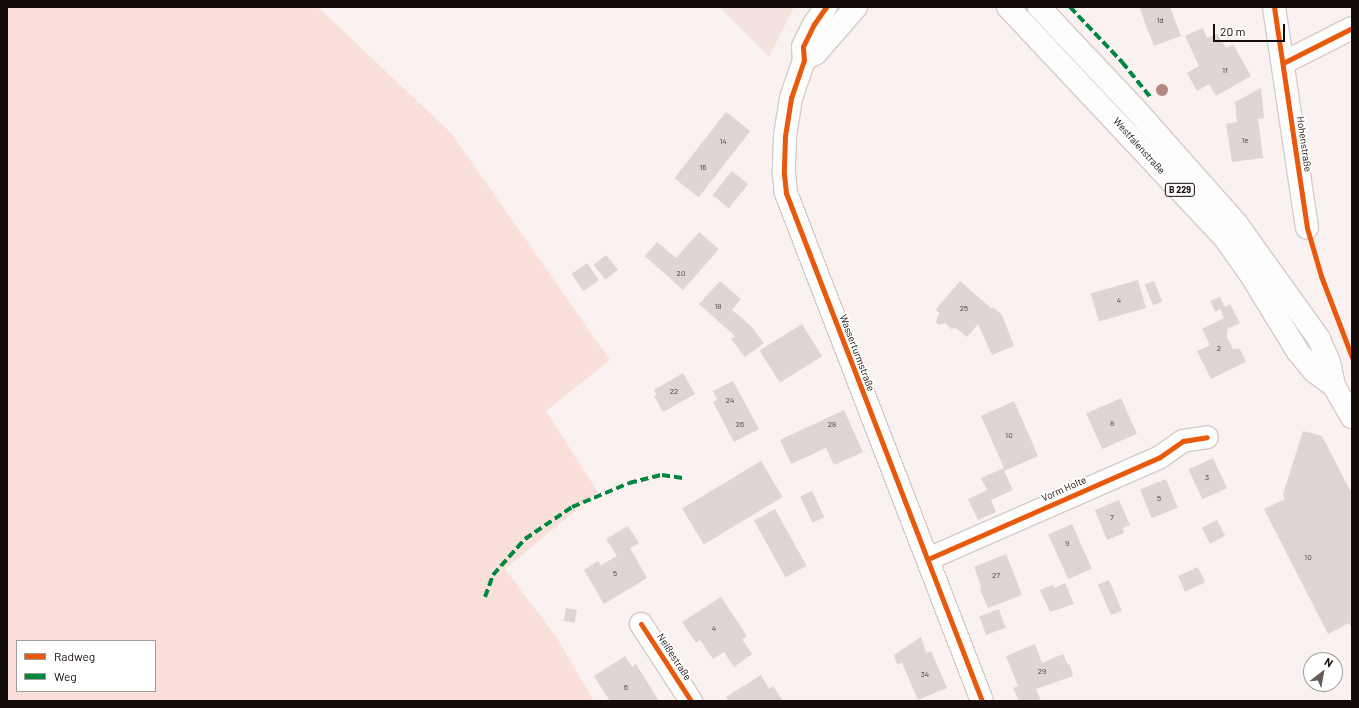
<!DOCTYPE html>
<meta charset="utf-8">
<style>
body{margin:0}
#map{position:relative;width:1359px;height:708px;overflow:hidden;background:#f9f2f0;font-family:Barlow,sans-serif}
div>[style]{position:absolute}
.built>*{inset:0;background:#f3e2de}
.green>*{inset:0;background:#fae0db}
.building>*{inset:0;background:#dfd5d3;transform-origin:0 0}
.roads{filter:drop-shadow(1px 0 #d5ccc9) drop-shadow(-1px 0 #d5ccc9) drop-shadow(0 1px #d5ccc9) drop-shadow(0 -1px #d5ccc9)}
.minor>*{height:22px;margin:-11px;padding:0 11px;transform-origin:11px;border-radius:11px;background:#fefdfd}
.major>*{height:22px;margin:-11px;padding:0 11px;transform-origin:11px;border-radius:11px;background:#fefdfd}
.quiet>*{height:4px;margin-top:-2px;transform-origin:0;background:repeating-linear-gradient(90deg,#00873e 0 8px,transparent 0 12px)}
.cycleway>*{height:5px;margin:-2.5px;padding:0 2.5px;transform-origin:2.5px;border-radius:2.5px;background:#e8590c}
.trees>*{width:12px;height:12px;margin:-6px;border-radius:50%;background:#b38880}
span{translate:-50% -50%;white-space:nowrap;text-align:center;line-height:1.15;-webkit-text-stroke:4px #fff;paint-order:stroke}
.number-label{font-size:8px;color:#483e3b}
.number-label span{-webkit-text-stroke-width:0}
.shield-label span{padding:1px 3px;background:#fff;border:1px solid;border-radius:3px;-webkit-text-stroke-width:0}
.shield-label{font-size:9px;color:#150b08;font-weight:700}
.street-label{font-size:10px;color:#150b08}
.frame{position:absolute;inset:0;border:8px solid #150b08;pointer-events:none}
.legend{position:absolute;left:16px;top:640px;width:140px;height:52px;box-sizing:border-box;background:#fff;border:1px solid #a19d9c;margin:0;padding:5px 7px;list-style:none;font-size:12px;color:#150b08}
.legend li{display:flex;align-items:center;gap:8px;height:20px}
.legend b{width:20px;border:1px solid #a19d9c}
.north{position:absolute;left:1303px;top:652px;width:40px;height:40px;box-sizing:border-box;background:#fff;border:1px solid #a19d9c;border-radius:50%;rotate:31deg;font-size:11px;font-weight:700;line-height:16px;text-align:center;color:#150b08}
.north::after{content:'';display:block;margin:auto;width:14px;height:18px;background:#655c59;clip-path:polygon(50% 0,100% 100%,50% 72%,0 100%)}
.scale{position:absolute;left:1213px;top:24px;width:72px;height:18px;box-sizing:border-box;border:2px solid #150b08;border-top:0;padding-left:5px;font-size:12px;line-height:14px;white-space:nowrap;color:#150b08;-webkit-text-stroke:3px #fff;paint-order:stroke}
</style>
<div id="map">
<div class="built">
<div style="clip-path:polygon(719px 7px,794px 7px,769px 57px)"></div>
</div>
<div class="green">
<div style="clip-path:polygon(evenodd,7px 7px,318px 7px,452px 134px,610px 360px,546px 411px,598px 492px,505px 569px,557px 638px,594px 701px,7px 701px,7px 7px,17px 641px,155px 641px,155px 691px,17px 691px,17px 641px)"></div>
</div>
<div class="building">
<div style="clip-path:polygon(1139px 7px,1170px 7px,1181px 36px,1154px 46px)"></div>
<div style="clip-path:polygon(1203px 28px,1207px 38px,1217px 34px,1226px 48px,1233px 44px,1251px 76px,1216px 96px,1209px 84px,1197px 91px,1187px 73px,1199px 66px,1185px 36px)"></div>
<div style="clip-path:polygon(1261px 88px,1264px 118px,1258px 119px,1263px 158px,1232px 162px,1226px 124px,1237px 122px,1235px 102px)"></div>
<div style="left:726px;top:112px;width:31px;height:84px;rotate:38deg"></div>
<div style="left:732px;top:171px;width:21px;height:31px;rotate:39deg"></div>
<div style="clip-path:polygon(699px 232px,719px 249px,683px 290px,645px 256px,657px 242px,676px 258px)"></div>
<div style="left:606px;top:255px;width:19px;height:16px;rotate:51deg"></div>
<div style="left:587px;top:263px;width:21px;height:19px;rotate:55deg"></div>
<div style="left:1138px;top:280px;width:29px;height:49px;rotate:74deg"></div>
<div style="clip-path:polygon(720px 281px,741px 299px,732px 310px,750px 325px,764px 343px,745px 357px,731px 339px,735px 336px,699px 304px)"></div>
<div style="clip-path:polygon(960px 281px,992px 309px,993px 307px,1002px 315px,1014px 346px,992px 355px,978px 324px,967px 337px,956px 328px,951px 329px,945px 323px,939px 325px,936px 322px,939px 313px,936px 309px)"></div>
<div style="left:1154px;top:281px;width:22px;height:10px;rotate:68deg"></div>
<div style="clip-path:polygon(1220px 297px,1225px 307px,1230px 304px,1240px 323px,1229px 328px,1228px 326px,1227px 337px,1233px 349px,1240px 349px,1246px 362px,1211px 379px,1197px 351px,1210px 345px,1202px 329px,1224px 318px,1220px 309px,1215px 312px,1210px 301px)"></div>
<div style="left:802px;top:324px;width:38px;height:50px;rotate:58deg"></div>
<div style="clip-path:polygon(683px 373px,695px 394px,663px 412px,654px 396px,657px 395px,654px 390px)"></div>
<div style="clip-path:polygon(733px 381px,759px 429px,734px 442px,713px 402px,717px 400px,713px 391px)"></div>
<div style="left:1121px;top:398px;width:39px;height:38px;rotate:66deg"></div>
<div style="clip-path:polygon(1014px 401px,1038px 456px,1004px 471px,1013px 490px,991px 500px,996px 512px,978px 520px,968px 499px,987px 490px,981px 478px,1004px 468px,981px 416px)"></div>
<div style="clip-path:polygon(844px 410px,863px 452px,834px 465px,826px 448px,791px 464px,780px 440px)"></div>
<div style="clip-path:polygon(1303px 431px,1322px 436px,1352px 494px,1352px 629px,1349px 623px,1328px 634px,1264px 509px,1285px 499px,1283px 494px)"></div>
<div style="left:1213px;top:458px;width:33px;height:27px;rotate:65deg"></div>
<div style="left:761px;top:461px;width:42px;height:92px;rotate:59deg"></div>
<div style="left:1166px;top:479px;width:31px;height:28px;rotate:68deg"></div>
<div style="left:812px;top:491px;width:29px;height:13px;rotate:65deg"></div>
<div style="clip-path:polygon(1119px 500px,1130px 525px,1123px 528px,1124px 533px,1107px 540px,1095px 510px)"></div>
<div style="left:775px;top:509px;width:65px;height:24px;rotate:61deg"></div>
<div style="left:1217px;top:520px;width:18px;height:17px;rotate:63deg"></div>
<div style="left:1072px;top:524px;width:49px;height:26px;rotate:66deg"></div>
<div style="clip-path:polygon(628px 526px,639px 543px,630px 548px,647px 578px,604px 604px,584px 570px,598px 561px,601px 565px,617px 556px,606px 539px)"></div>
<div style="clip-path:polygon(1006px 554px,1022px 595px,988px 608px,980px 590px,981px 585px,974px 567px)"></div>
<div style="left:1198px;top:567px;width:17px;height:22px;rotate:65deg"></div>
<div style="left:1109px;top:580px;width:33px;height:12px;rotate:67deg"></div>
<div style="clip-path:polygon(1065px 583px,1074px 604px,1050px 612px,1040px 590px,1053px 585px,1054px 588px)"></div>
<div style="clip-path:polygon(721px 597px,747px 636px,742px 639px,752px 654px,734px 667px,724px 652px,713px 659px,700px 640px,696px 643px,682px 622px)"></div>
<div style="left:566px;top:608px;width:11px;height:13px;rotate:10deg"></div>
<div style="left:999px;top:609px;width:20px;height:21px;rotate:70deg"></div>
<div style="clip-path:polygon(921px 637px,926px 653px,931px 651px,947px 688px,918px 700px,902px 663px,897px 664px,894px 655px)"></div>
<div style="clip-path:polygon(1035px 644px,1042px 663px,1063px 654px,1068px 665px,1070px 664px,1073px 676px,1036px 689px,1041px 701px,1019px 701px,1013px 688px,1018px 686px,1006px 656px)"></div>
<div style="clip-path:polygon(625px 656px,632px 667px,636px 664px,659px 701px,610px 701px,594px 676px)"></div>
<div style="clip-path:polygon(761px 675px,769px 689px,773px 686px,783px 701px,729px 701px,726px 697px)"></div>
</div>
<div class="roads">
<div class="minor">
<div style="left:826px;top:7px;width:21px;rotate:125deg"></div>
<div style="left:814px;top:24px;width:25px;rotate:116deg"></div>
<div style="left:803px;top:47px;width:13px;rotate:86deg"></div>
<div style="left:804px;top:60px;width:40px;rotate:108.9deg"></div>
<div style="left:791px;top:98px;width:39px;rotate:99deg"></div>
<div style="left:785px;top:137px;width:37px;rotate:92deg"></div>
<div style="left:784px;top:174px;width:19px;rotate:84deg"></div>
<div style="left:786px;top:193px;width:544px;rotate:68.9deg"></div>
<div style="left:1274px;top:7px;width:223px;rotate:81.5deg"></div>
<div style="left:804px;top:60px;width:14px;rotate:-30deg"></div>
<div style="left:816px;top:53px;width:61px;rotate:-49deg"></div>
<div style="left:1283px;top:63px;width:77px;rotate:-26.9deg"></div>
<div style="left:928px;top:559px;width:253px;rotate:-23.7deg"></div>
<div style="left:1160px;top:457px;width:28px;rotate:-35deg"></div>
<div style="left:1183px;top:441px;width:24px;rotate:-9deg"></div>
<div style="left:641px;top:624px;width:92px;rotate:57deg"></div>
</div>
<div class="major">
<div style="left:1008px;top:7px;width:316px;rotate:46.8deg"></div>
<div style="left:1224px;top:237px;width:47px;rotate:54.6deg"></div>
<div style="left:1251px;top:275px;width:90px;rotate:58.6deg"></div>
<div style="left:1298px;top:352px;width:26px;rotate:50deg"></div>
<div style="left:1315px;top:372px;width:24px;rotate:36deg"></div>
<div style="left:1039px;top:7px;width:141px;rotate:46.7deg"></div>
<div style="left:1136px;top:110px;width:151px;rotate:48.5deg"></div>
<div style="left:1236px;top:223px;width:143px;rotate:54.4deg"></div>
<div style="left:1319px;top:339px;width:25px;rotate:67deg"></div>
<div style="left:1329px;top:362px;width:25px;rotate:78deg"></div>
<div style="left:1334px;top:386px;width:36px;rotate:60deg"></div>
</div>
</div>
<div class="quiet">
<div style="left:1070px;top:7px;width:76px;rotate:46.6deg"></div>
<div style="left:1122px;top:62px;width:46px;rotate:51.1deg"></div>
<div style="left:485px;top:597px;width:23px;rotate:-70deg"></div>
<div style="left:493px;top:575px;width:48px;rotate:-48.4deg"></div>
<div style="left:525px;top:539px;width:57px;rotate:-34.2deg"></div>
<div style="left:572px;top:507px;width:62px;rotate:-22.8deg"></div>
<div style="left:629px;top:483px;width:34px;rotate:-14deg"></div>
<div style="left:662px;top:475px;width:21px;rotate:8deg"></div>
</div>
<div class="cycleway">
<div style="left:826px;top:7px;width:21px;rotate:125deg"></div>
<div style="left:814px;top:24px;width:25px;rotate:116deg"></div>
<div style="left:803px;top:47px;width:13px;rotate:86deg"></div>
<div style="left:804px;top:60px;width:40px;rotate:108.9deg"></div>
<div style="left:791px;top:98px;width:39px;rotate:99deg"></div>
<div style="left:785px;top:137px;width:37px;rotate:92deg"></div>
<div style="left:784px;top:174px;width:19px;rotate:84deg"></div>
<div style="left:786px;top:193px;width:544px;rotate:68.9deg"></div>
<div style="left:1274px;top:7px;width:223px;rotate:81.5deg"></div>
<div style="left:1307px;top:228px;width:50px;rotate:73.7deg"></div>
<div style="left:1321px;top:276px;width:87px;rotate:69.1deg"></div>
<div style="left:1283px;top:63px;width:77px;rotate:-26.9deg"></div>
<div style="left:928px;top:559px;width:253px;rotate:-23.7deg"></div>
<div style="left:1160px;top:457px;width:28px;rotate:-35deg"></div>
<div style="left:1183px;top:441px;width:24px;rotate:-9deg"></div>
<div style="left:641px;top:624px;width:92px;rotate:57deg"></div>
</div>
<div class="trees">
<div style="left:1162px;top:90px"></div>
</div>
<div class="number-label">
<span style="left:1160px;top:21px">1d</span>
<span style="left:1225px;top:71px">1f</span>
<span style="left:1245px;top:141px">1e</span>
<span style="left:723px;top:142px">14</span>
<span style="left:703px;top:168px">16</span>
<span style="left:681px;top:274px">20</span>
<span style="left:1119px;top:301px">4</span>
<span style="left:718px;top:307px">18</span>
<span style="left:964px;top:309px">25</span>
<span style="left:1219px;top:349px">2</span>
<span style="left:674px;top:392px">22</span>
<span style="left:730px;top:401px">24</span>
<span style="left:1112px;top:424px">8</span>
<span style="left:740px;top:425px">26</span>
<span style="left:832px;top:425px">28</span>
<span style="left:1009px;top:436px">10</span>
<span style="left:1207px;top:478px">3</span>
<span style="left:1159px;top:499px">5</span>
<span style="left:1112px;top:518px">7</span>
<span style="left:1067px;top:544px">9</span>
<span style="left:1308px;top:558px">10</span>
<span style="left:615px;top:574px">5</span>
<span style="left:996px;top:576px">27</span>
<span style="left:714px;top:629px">4</span>
<span style="left:1042px;top:672px">29</span>
<span style="left:925px;top:675px">34</span>
<span style="left:626px;top:688px">6</span>
</div>
<div class="shield-label">
<span style="left:1180px;top:190px">B 229</span>
</div>
<div class="street-label">
<span style="left:1304px;top:144px;rotate:82deg">Hohenstraße</span>
<span style="left:1139px;top:146px;rotate:48deg">Westfalenstraße</span>
<span style="left:857px;top:353px;rotate:69deg">Wasserturmstraße</span>
<span style="left:1064px;top:489px;rotate:-24deg">Vorm Holte</span>
<span style="left:674px;top:657px;rotate:57deg">Neißestraße</span>
</div>
<div class="frame"></div>
<ul class="legend">
<li><b style="height:5px;background:#e8590c"></b>Radweg</li>
<li><b style="height:5px;background:#00873e"></b>Weg</li>
</ul>
<div class="north">N</div>
<div class="scale">20 m</div>
</div>
